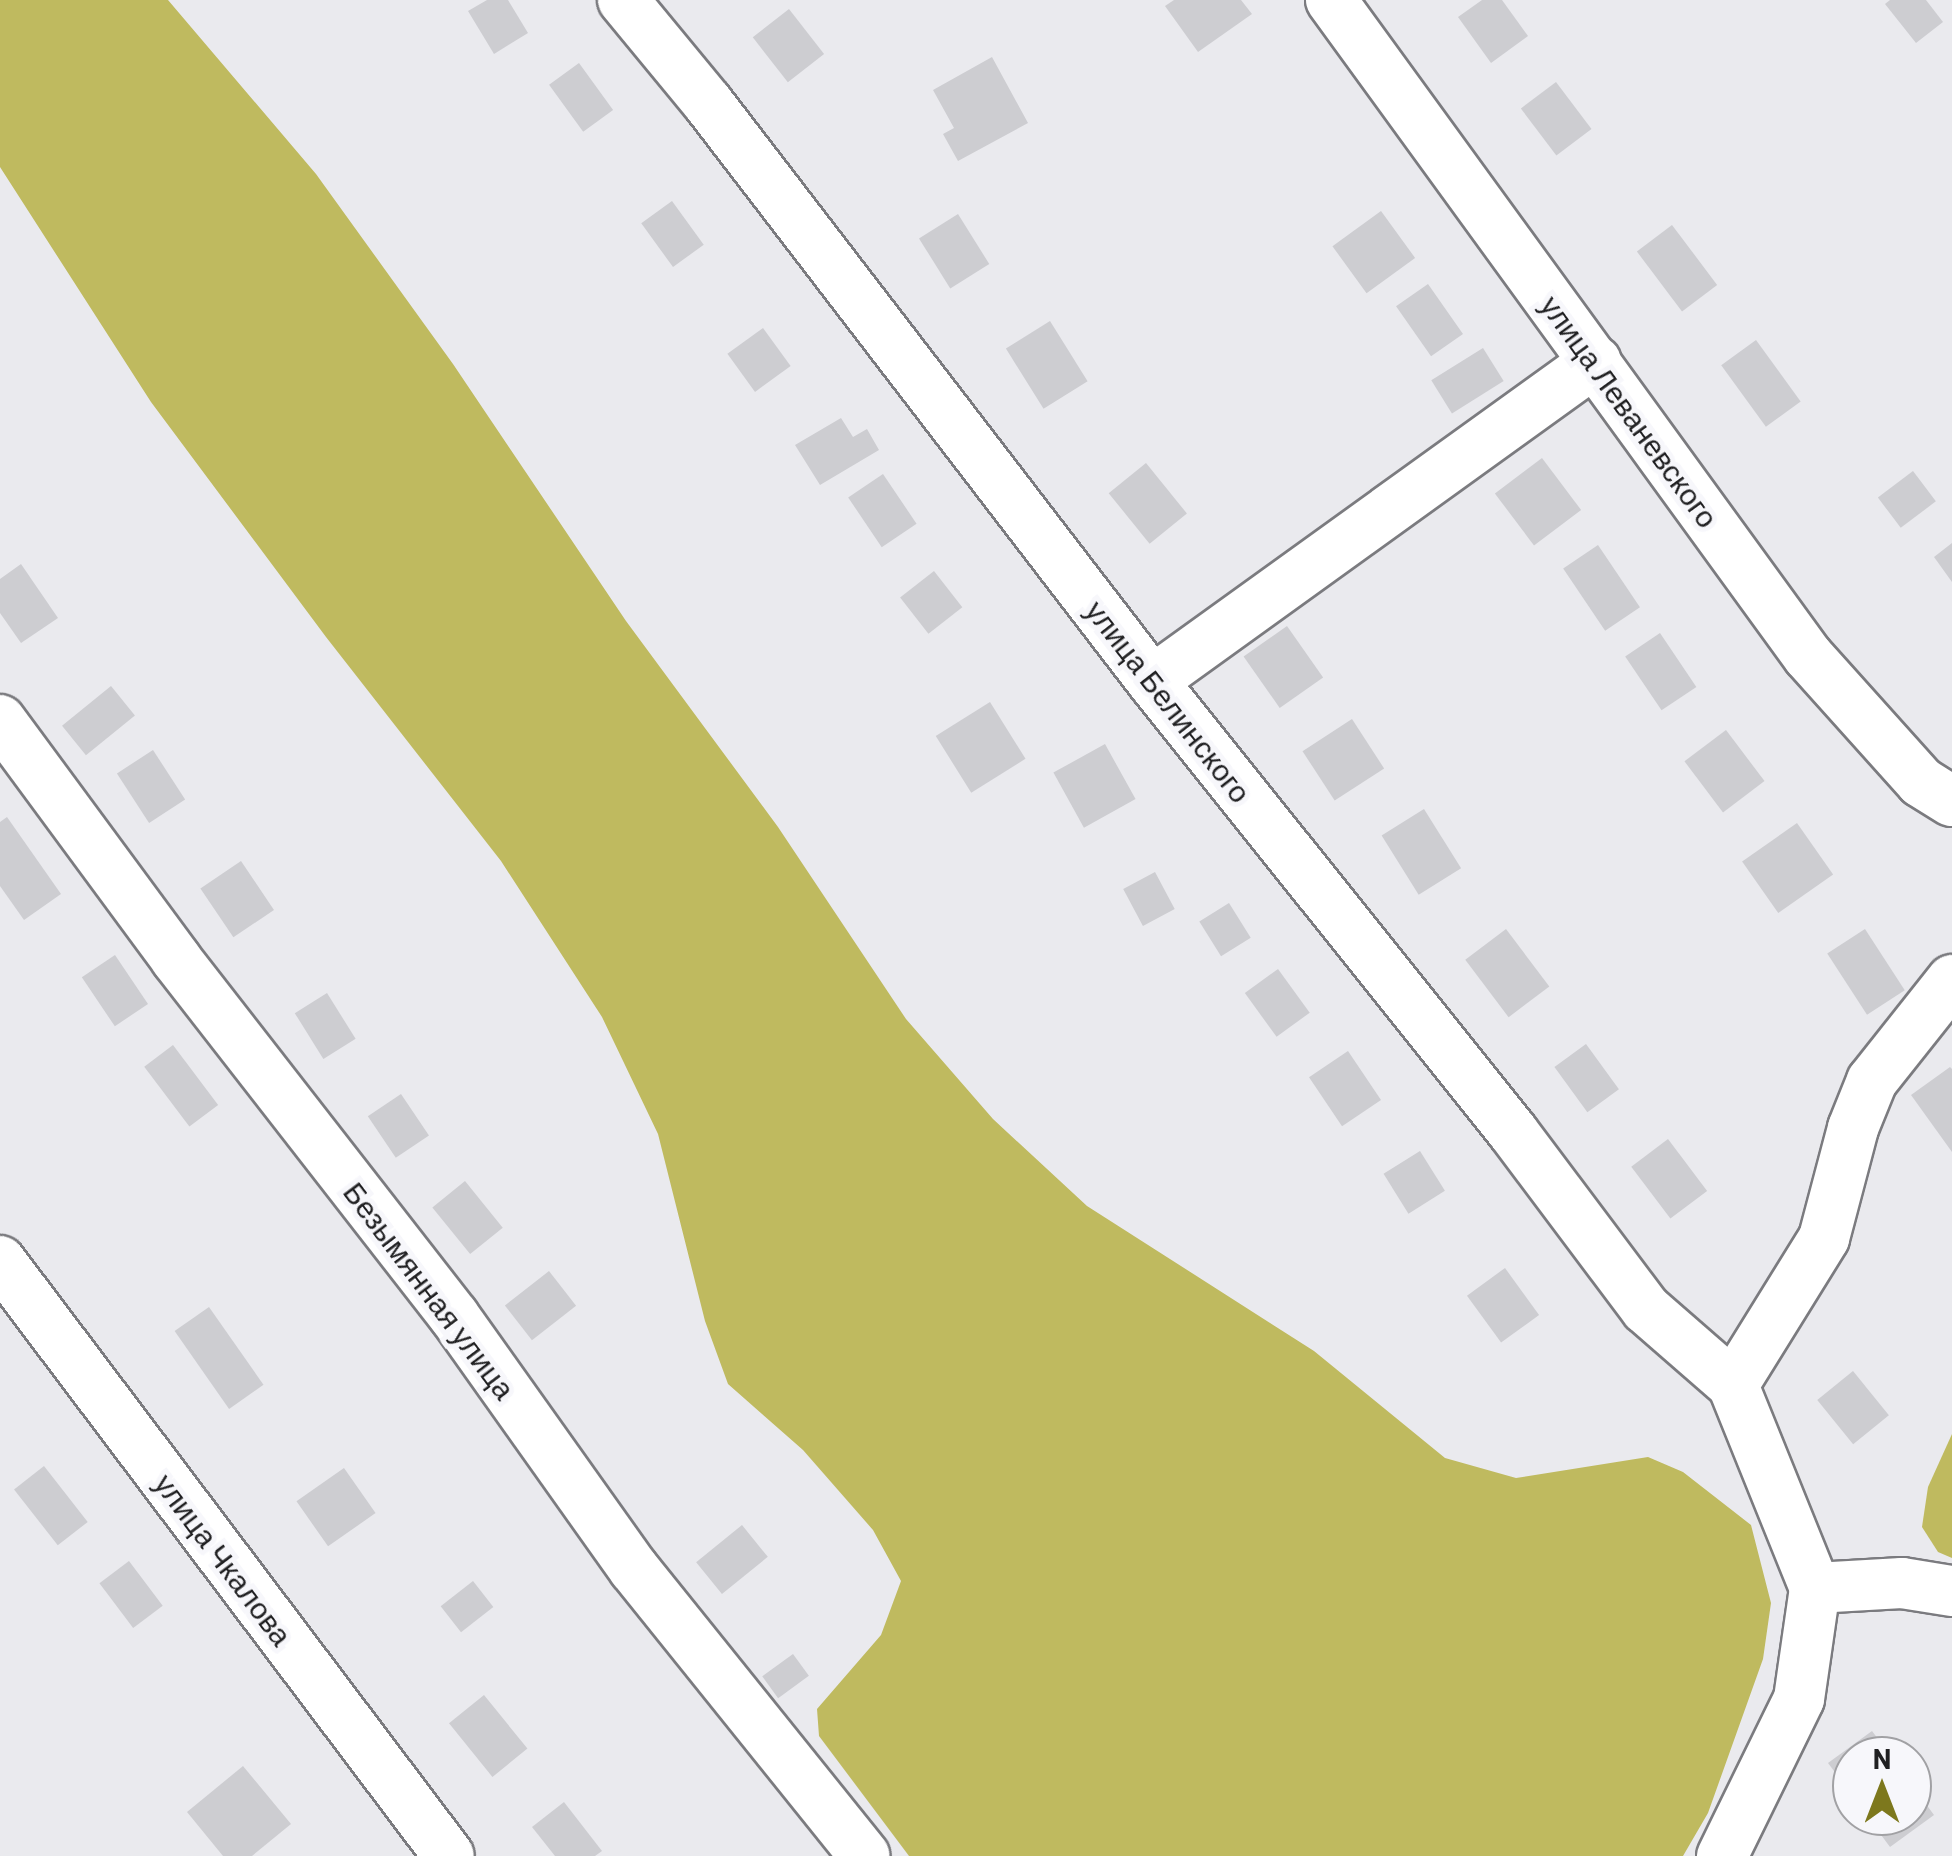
<!DOCTYPE html>
<meta charset="utf-8">
<style>
body{margin:0}
#map{position:relative;width:1952px;height:1856px;overflow:hidden;background:#eaeaee;font-family:Barlow,sans-serif}
div>[style]{position:absolute}
.forest>*{inset:0;background:#bfba5f}
.building>*{inset:0;background:#cdcdd1;transform-origin:0 0}
.roads{filter:drop-shadow(2px 0 #7b7b7f) drop-shadow(-2px 0 #7b7b7f) drop-shadow(0 2px #7b7b7f) drop-shadow(0 -2px #7b7b7f)}
.minor>*{height:50px;margin:-25px;padding:0 25px;transform-origin:25px;border-radius:25px;background:#fff}
span{translate:-50% -50%;white-space:nowrap;text-align:center;line-height:1.15;-webkit-text-stroke:10px #f7f7fb;paint-order:stroke}
.street-label{font-size:30px;color:#202022}
.north{position:absolute;left:1832px;top:1736px;width:100px;height:100px;box-sizing:border-box;background:#f7f7fb;border:2px solid #a1a1a4;border-radius:50%;rotate:0deg;font-size:28px;font-weight:700;line-height:40px;text-align:center;color:#202022}
.north::after{content:'';display:block;margin:auto;width:35px;height:45px;background:#7d781d;clip-path:polygon(50% 0,100% 100%,50% 72%,0 100%)}
</style>
<div id="map">
<div class="forest">
<div style="clip-path:polygon(0 0,168px 0,316px 174px,453px 364px,626px 621px,778px 827px,906px 1019px,993px 1119px,1087px 1206px,1314px 1351px,1445px 1458px,1516px 1478px,1648px 1457px,1683px 1472px,1751px 1525px,1771px 1603px,1763px 1659px,1708px 1813px,1683px 1856px,909px 1856px,819px 1736px,817px 1709px,881px 1635px,901px 1581px,873px 1530px,803px 1450px,728px 1384px,705px 1321px,658px 1134px,602px 1017px,501px 861px,326px 637px,151px 402px,0 167px)"></div>
<div style="clip-path:polygon(1952px 1434px,1952px 1558px,1938px 1552px,1922px 1527px,1928px 1487px)"></div>
</div>
<div class="building">
<div style="clip-path:polygon(487px 0,508px 0,528px 33px,494px 54px,468px 11px)"></div>
<div style="clip-path:polygon(1174px 0,1241px 0,1252px 14px,1198px 52px,1165px 6px)"></div>
<div style="clip-path:polygon(1482px 0,1502px 0,1528px 36px,1491px 63px,1458px 17px)"></div>
<div style="clip-path:polygon(1890px 0,1926px 0,1943px 22px,1916px 43px,1885px 4px)"></div>
<div style="left:789px;top:9px;width:57px;height:46px;rotate:52deg"></div>
<div style="clip-path:polygon(992px 57px,1028px 123px,958px 161px,943px 134px,954px 128px,933px 90px)"></div>
<div style="left:579px;top:63px;width:58px;height:37px;rotate:54deg"></div>
<div style="left:1556px;top:82px;width:59px;height:44px;rotate:53deg"></div>
<div style="left:672px;top:201px;width:54px;height:38px;rotate:54deg"></div>
<div style="left:1381px;top:211px;width:58px;height:60px;rotate:54deg"></div>
<div style="left:958px;top:214px;width:59px;height:46px;rotate:58deg"></div>
<div style="left:1672px;top:225px;width:75px;height:44px;rotate:53deg"></div>
<div style="left:1428px;top:284px;width:61px;height:39px;rotate:55deg"></div>
<div style="left:1050px;top:321px;width:71px;height:52px;rotate:58deg"></div>
<div style="left:763px;top:328px;width:47px;height:44px;rotate:54deg"></div>
<div style="left:1756px;top:340px;width:76px;height:43px;rotate:54deg"></div>
<div style="left:1483px;top:348px;width:39px;height:61px;rotate:58deg"></div>
<div style="clip-path:polygon(841px 418px,853px 437px,867px 429px,879px 450px,820px 485px,795px 445px)"></div>
<div style="left:1542px;top:458px;width:65px;height:59px;rotate:53deg"></div>
<div style="left:1146px;top:463px;width:65px;height:48px;rotate:51deg"></div>
<div style="left:1913px;top:471px;width:38px;height:44px;rotate:53deg"></div>
<div style="left:883px;top:474px;width:60px;height:42px;rotate:56deg"></div>
<div style="clip-path:polygon(1952px 543px,1952px 582px,1934px 557px)"></div>
<div style="left:1598px;top:545px;width:75px;height:42px;rotate:56deg"></div>
<div style="clip-path:polygon(21px 564px,58px 618px,21px 643px,0 613px,0 579px)"></div>
<div style="left:934px;top:571px;width:46px;height:43px;rotate:52deg"></div>
<div style="left:1287px;top:626px;width:63px;height:53px;rotate:55deg"></div>
<div style="left:1660px;top:633px;width:65px;height:42px;rotate:56deg"></div>
<div style="left:111px;top:686px;width:38px;height:63px;rotate:51deg"></div>
<div style="left:990px;top:702px;width:67px;height:64px;rotate:58deg"></div>
<div style="left:1352px;top:719px;width:59px;height:59px;rotate:57deg"></div>
<div style="left:1726px;top:730px;width:64px;height:52px;rotate:53deg"></div>
<div style="left:1105px;top:744px;width:63px;height:59px;rotate:61deg"></div>
<div style="left:153px;top:750px;width:59px;height:43px;rotate:57deg"></div>
<div style="left:1424px;top:809px;width:70px;height:50px;rotate:58deg"></div>
<div style="clip-path:polygon(7px 817px,61px 894px,24px 920px,0 886px,0 822px)"></div>
<div style="left:1797px;top:823px;width:63px;height:67px;rotate:55deg"></div>
<div style="left:241px;top:861px;width:59px;height:49px;rotate:56deg"></div>
<div style="left:1155px;top:872px;width:42px;height:36px;rotate:62deg"></div>
<div style="left:1229px;top:903px;width:41px;height:35px;rotate:58deg"></div>
<div style="left:1506px;top:929px;width:72px;height:51px;rotate:53deg"></div>
<div style="left:1865px;top:929px;width:73px;height:45px;rotate:57deg"></div>
<div style="left:115px;top:955px;width:59px;height:40px;rotate:56deg"></div>
<div style="left:1278px;top:969px;width:54px;height:41px;rotate:54deg"></div>
<div style="left:327px;top:993px;width:54px;height:38px;rotate:58deg"></div>
<div style="left:1586px;top:1044px;width:56px;height:39px;rotate:54deg"></div>
<div style="left:173px;top:1045px;width:75px;height:36px;rotate:53deg"></div>
<div style="left:1348px;top:1051px;width:59px;height:47px;rotate:56deg"></div>
<div style="clip-path:polygon(1950px 1067px,1952px 1069px,1952px 1152px,1911px 1095px)"></div>
<div style="left:401px;top:1094px;width:50px;height:40px;rotate:56deg"></div>
<div style="left:1668px;top:1139px;width:65px;height:46px;rotate:53deg"></div>
<div style="left:1420px;top:1151px;width:47px;height:43px;rotate:58deg"></div>
<div style="left:465px;top:1181px;width:60px;height:42px;rotate:51deg"></div>
<div style="left:1505px;top:1268px;width:58px;height:47px;rotate:54deg"></div>
<div style="left:549px;top:1271px;width:44px;height:56px;rotate:52deg"></div>
<div style="left:209px;top:1307px;width:95px;height:42px;rotate:55deg"></div>
<div style="left:1853px;top:1371px;width:57px;height:46px;rotate:51deg"></div>
<div style="left:44px;top:1466px;width:71px;height:38px;rotate:52deg"></div>
<div style="left:344px;top:1468px;width:55px;height:58px;rotate:55deg"></div>
<div style="left:742px;top:1525px;width:41px;height:59px;rotate:51deg"></div>
<div style="left:129px;top:1561px;width:56px;height:37px;rotate:53deg"></div>
<div style="left:473px;top:1581px;width:33px;height:41px;rotate:52deg"></div>
<div style="left:793px;top:1654px;width:27px;height:38px;rotate:54deg"></div>
<div style="left:484px;top:1695px;width:69px;height:45px;rotate:51deg"></div>
<div style="clip-path:polygon(1872px 1731px,1891px 1756px,1852px 1756px,1852px 1795px,1828px 1763px)"></div>
<div style="clip-path:polygon(243px 1766px,291px 1824px,252px 1856px,223px 1856px,187px 1812px)"></div>
<div style="clip-path:polygon(1912px 1785px,1934px 1815px,1890px 1847px,1867px 1816px,1912px 1816px)"></div>
<div style="clip-path:polygon(564px 1802px,602px 1851px,595px 1856px,555px 1856px,532px 1827px)"></div>
</div>
<div class="roads">
<div class="minor">
<div style="left:623px;top:0;width:134px;rotate:50.5deg"></div>
<div style="left:708px;top:103px;width:729px;rotate:52.47deg"></div>
<div style="left:1152px;top:681px;width:578px;rotate:51.32deg"></div>
<div style="left:1513px;top:1132px;width:221px;rotate:53.1deg"></div>
<div style="left:1646px;top:1309px;width:116px;rotate:41.1deg"></div>
<div style="left:1733px;top:1385px;width:219px;rotate:68deg"></div>
<div style="left:1815px;top:1588px;width:112px;rotate:98.2deg"></div>
<div style="left:1799px;top:1699px;width:175px;rotate:116.1deg"></div>
<div style="left:1331px;top:0;width:811px;rotate:53.98deg"></div>
<div style="left:1808px;top:656px;width:169px;rotate:48.1deg"></div>
<div style="left:1921px;top:782px;width:36px;rotate:32deg"></div>
<div style="left:1152px;top:681px;width:547px;rotate:-35.78deg"></div>
<div style="left:0;top:720px;width:297px;rotate:53.6deg"></div>
<div style="left:176px;top:959px;width:452px;rotate:52.1deg"></div>
<div style="left:454px;top:1316px;width:310px;rotate:54.6deg"></div>
<div style="left:634px;top:1569px;width:368px;rotate:51.2deg"></div>
<div style="left:0;top:1261px;width:745px;rotate:52.96deg"></div>
<div style="left:1733px;top:1385px;width:173px;rotate:-58.2deg"></div>
<div style="left:1824px;top:1238px;width:114px;rotate:-75.2deg"></div>
<div style="left:1853px;top:1128px;width:51px;rotate:-68deg"></div>
<div style="left:1872px;top:1081px;width:129px;rotate:-51.6deg"></div>
<div style="left:1815px;top:1588px;width:87px;rotate:-3.3deg"></div>
<div style="left:1902px;top:1583px;width:51px;rotate:9.1deg"></div>
</div>
</div>
<div class="street-label">
<span style="left:1630px;top:411px;rotate:54deg">улица Леваневского</span>
<span style="left:1169px;top:701px;rotate:52deg">улица Белинского</span>
<span style="left:430px;top:1290px;rotate:53deg">Безымянная улица</span>
<span style="left:224px;top:1559px;rotate:53deg">улица Чкалова</span>
</div>
<div class="north">N</div>
</div>
